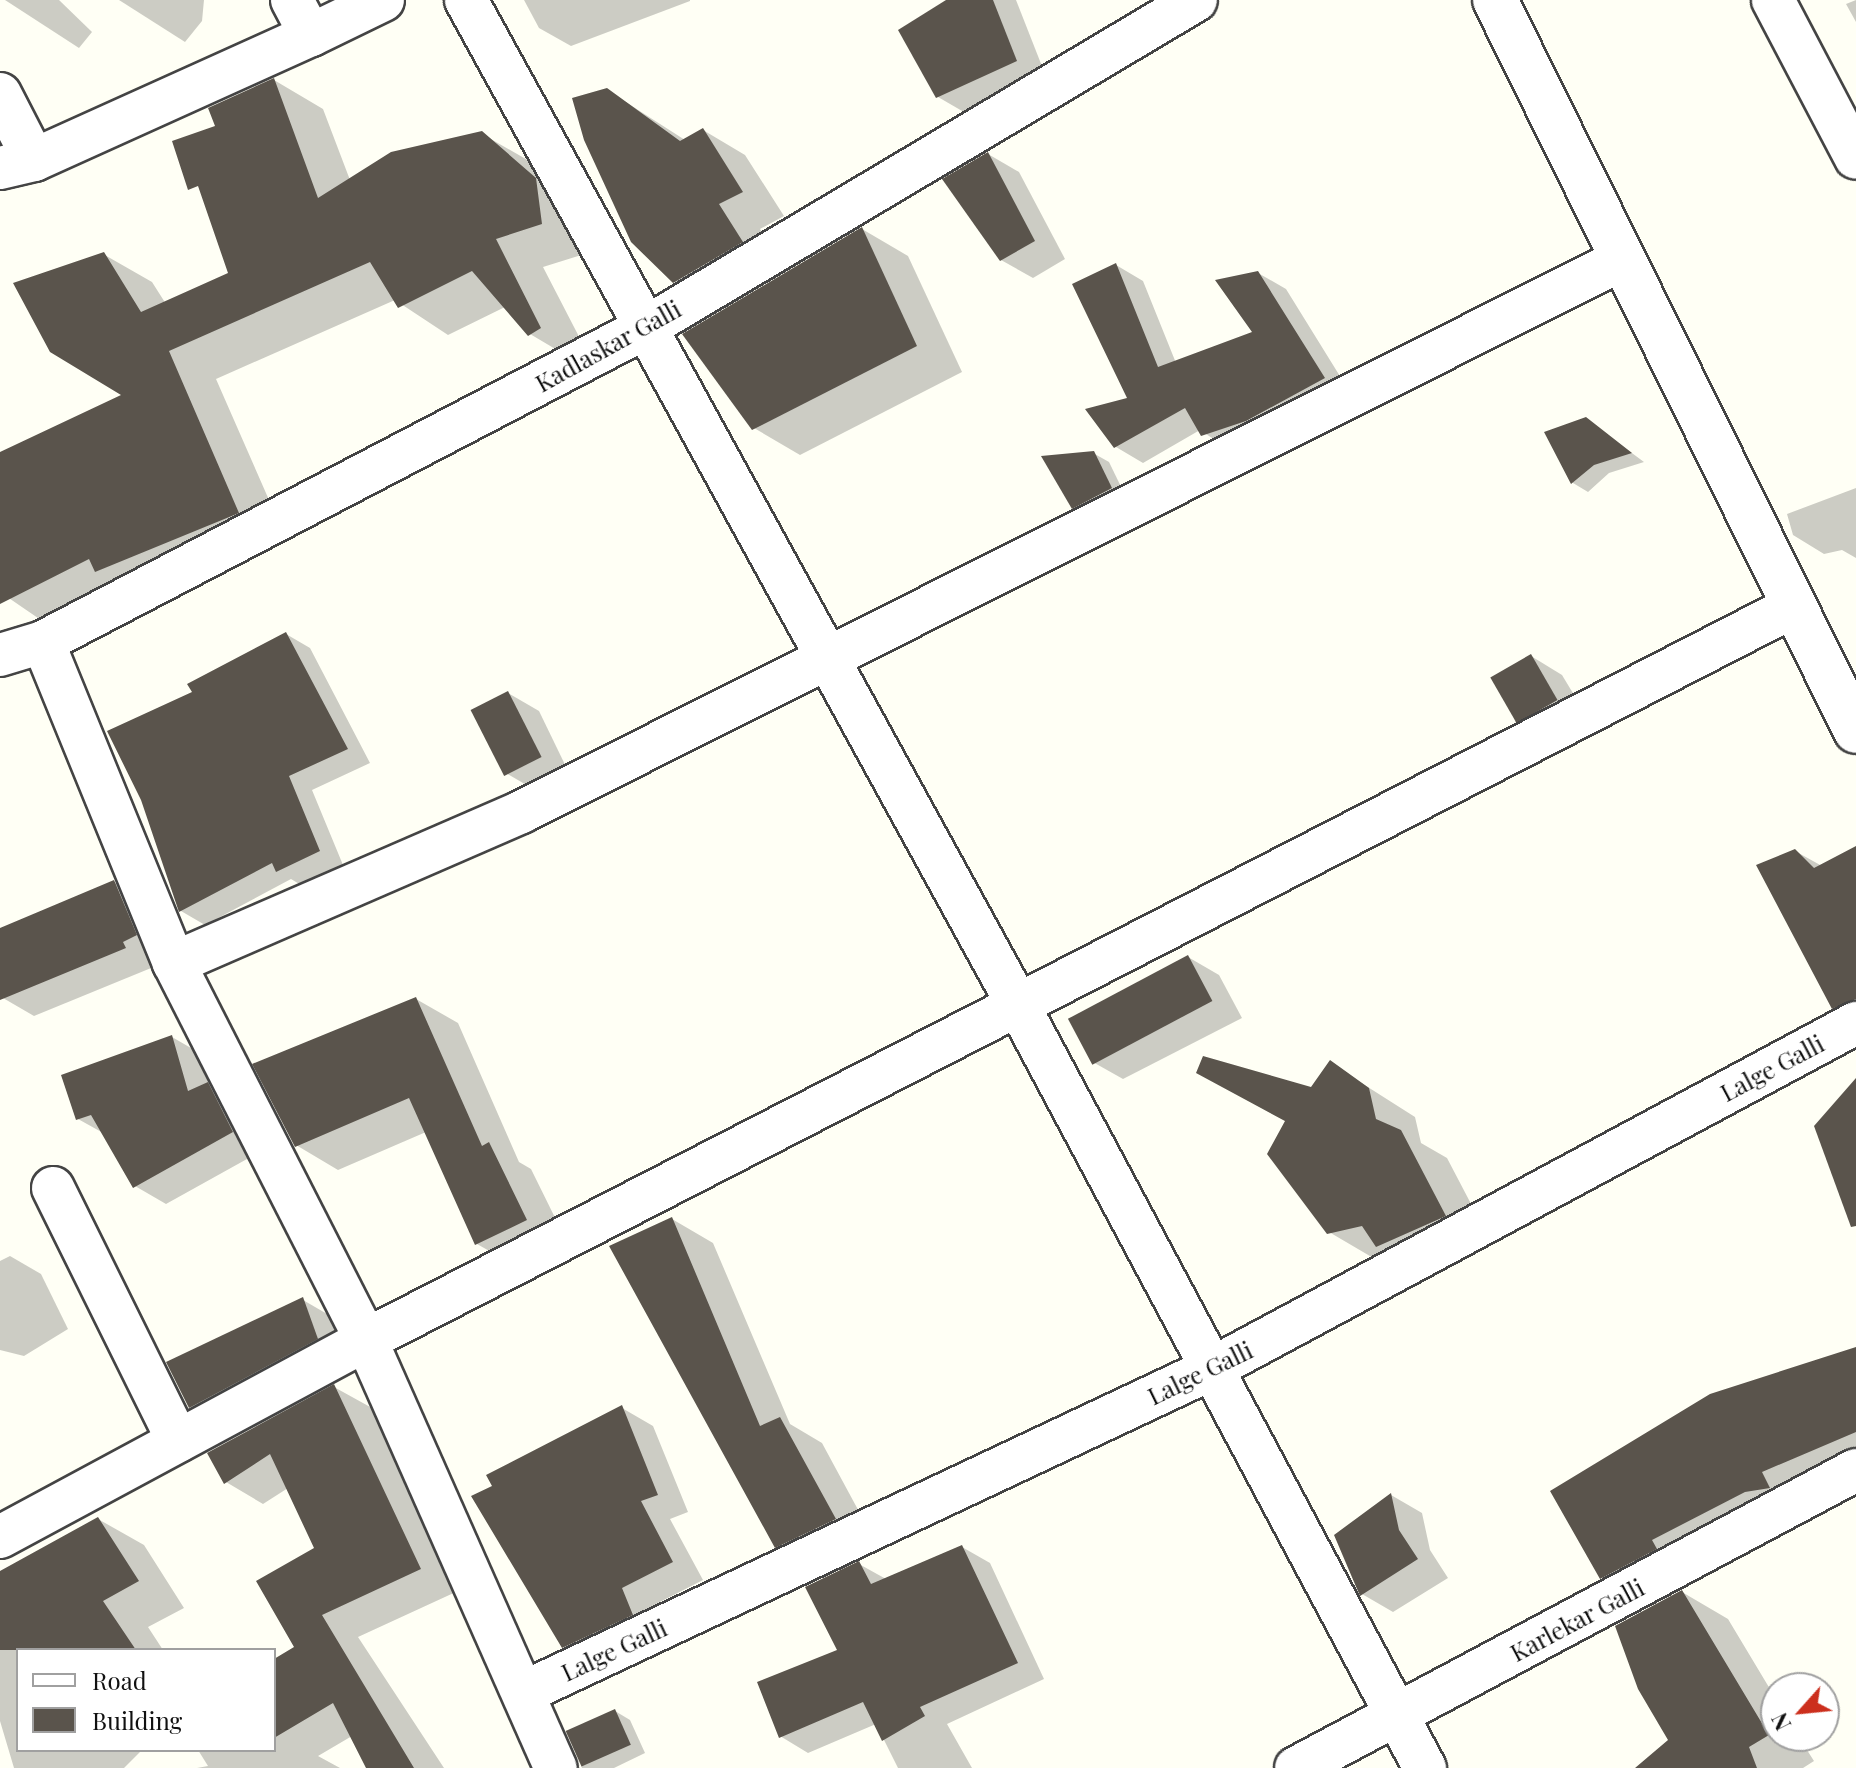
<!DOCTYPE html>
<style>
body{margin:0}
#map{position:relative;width:1856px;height:1768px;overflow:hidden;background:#fffff5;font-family:"Playfair Display",serif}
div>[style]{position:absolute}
.shadow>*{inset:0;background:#0003}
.building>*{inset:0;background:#5a544c;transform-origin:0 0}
.roads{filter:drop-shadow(2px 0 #444) drop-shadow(-2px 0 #444) drop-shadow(0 2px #444) drop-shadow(0 -2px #444)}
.minor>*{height:42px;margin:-21px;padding:0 21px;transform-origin:21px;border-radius:21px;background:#fff}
.tertiary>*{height:44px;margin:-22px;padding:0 22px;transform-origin:22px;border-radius:22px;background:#fff}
span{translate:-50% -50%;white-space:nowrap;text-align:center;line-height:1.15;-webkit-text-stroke:8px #fff;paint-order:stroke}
.street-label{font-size:24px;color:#111}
.legend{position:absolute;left:16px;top:1648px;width:260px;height:104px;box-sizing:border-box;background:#fff;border:2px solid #a0a0a0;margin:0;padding:10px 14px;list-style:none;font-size:24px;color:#111}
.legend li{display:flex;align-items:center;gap:16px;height:40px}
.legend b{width:40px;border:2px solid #a0a0a0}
.north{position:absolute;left:1760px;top:1672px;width:80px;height:80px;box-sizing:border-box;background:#fff;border:2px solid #a0a0a0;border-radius:50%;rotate:243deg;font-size:22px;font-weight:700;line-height:32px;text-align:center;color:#111}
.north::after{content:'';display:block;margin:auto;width:28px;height:36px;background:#cc2f1d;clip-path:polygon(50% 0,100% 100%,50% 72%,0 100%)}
</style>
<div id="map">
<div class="shadow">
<div style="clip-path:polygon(5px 0,59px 0,92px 32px,79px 48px)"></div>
<div style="clip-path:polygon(204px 0,202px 21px,185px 42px,119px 0)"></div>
<div style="clip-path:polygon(524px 0,690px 0,690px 1px,571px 46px,539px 28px)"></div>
<div style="clip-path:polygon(949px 0,1016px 0,1047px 79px,969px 115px,938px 97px)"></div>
<div style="clip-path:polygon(1856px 0,1856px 22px,1846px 4px)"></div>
<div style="clip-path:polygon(274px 80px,323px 109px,350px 180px,482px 134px,531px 162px,584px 208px,591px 252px,543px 267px,589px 356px,579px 363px,530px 334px,505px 307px,448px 335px,395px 300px,216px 379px,287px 541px,54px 629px,0 592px,0 502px,126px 395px,103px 254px,152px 282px,166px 304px,230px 274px,218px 127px)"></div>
<div style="clip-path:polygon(607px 90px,685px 140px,703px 130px,745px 155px,784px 216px,760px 229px,785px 266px,717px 307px,674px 282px)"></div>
<div style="clip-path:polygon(988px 154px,1019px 172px,1065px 259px,1033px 278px,1001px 260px)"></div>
<div style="clip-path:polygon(862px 229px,908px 256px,962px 372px,800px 455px,754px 428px)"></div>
<div style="clip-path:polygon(1116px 265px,1143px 281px,1176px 363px,1256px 333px,1258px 273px,1286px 289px,1351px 394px,1230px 450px,1200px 430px,1143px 463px,1116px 447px,1130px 399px)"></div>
<div style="clip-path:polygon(1586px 419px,1644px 462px,1609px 473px,1588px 492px,1573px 483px,1546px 433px)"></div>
<div style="clip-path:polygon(1093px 453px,1109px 462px,1126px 497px,1089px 516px,1073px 507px)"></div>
<div style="clip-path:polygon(1856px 488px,1856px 558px,1842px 550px,1824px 554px,1793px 535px,1787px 514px)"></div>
<div style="clip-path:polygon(286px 634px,310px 648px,370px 763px,312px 790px,343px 865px,301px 885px,291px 879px,205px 925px,181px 911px,194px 693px)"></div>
<div style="clip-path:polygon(1531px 656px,1562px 675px,1588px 718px,1546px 740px,1515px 722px)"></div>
<div style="clip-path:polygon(508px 693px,539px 711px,570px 775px,535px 790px,504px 772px)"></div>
<div style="clip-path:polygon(1795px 851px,1822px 866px,1856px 858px,1856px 1018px,1832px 1004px)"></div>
<div style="clip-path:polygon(114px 882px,145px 900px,156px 966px,34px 1016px,3px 998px,0 930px)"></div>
<div style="clip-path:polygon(1188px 957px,1219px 975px,1242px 1018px,1123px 1079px,1091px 1061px)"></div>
<div style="clip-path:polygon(416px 999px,458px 1023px,519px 1162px,531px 1169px,568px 1244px,519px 1268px,477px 1244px,426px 1132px,338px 1170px,296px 1145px)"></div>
<div style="clip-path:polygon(172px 1037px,203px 1055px,212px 1087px,239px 1103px,263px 1150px,166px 1204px,135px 1186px,105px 1134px,78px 1119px)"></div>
<div style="clip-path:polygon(1330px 1063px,1415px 1117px,1421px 1143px,1447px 1158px,1491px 1242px,1375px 1259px,1329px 1232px,1287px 1122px,1199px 1073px,1312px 1090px)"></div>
<div style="clip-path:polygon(672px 1219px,713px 1243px,790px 1424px,822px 1443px,876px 1543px,818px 1570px,776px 1546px)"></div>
<div style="clip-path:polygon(10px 1256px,41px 1274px,68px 1329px,24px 1356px,0 1350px,0 1261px)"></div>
<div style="clip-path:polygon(303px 1300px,334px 1318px,348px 1356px,221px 1425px,190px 1407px)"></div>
<div style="clip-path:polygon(1856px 1351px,1856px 1474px,1644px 1602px,1602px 1577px)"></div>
<div style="clip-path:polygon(334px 1387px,372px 1408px,458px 1591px,358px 1637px,444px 1768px,368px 1768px,352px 1736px,318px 1756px,340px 1768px,197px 1768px,208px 1766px,198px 1750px,274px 1750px,274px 1661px,297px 1648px,317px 1549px,288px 1488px,263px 1504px,226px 1482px)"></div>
<div style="clip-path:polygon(622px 1408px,653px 1426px,688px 1512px,670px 1519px,703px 1580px,652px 1606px,663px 1632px,594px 1665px,563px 1647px)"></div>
<div style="clip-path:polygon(1391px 1495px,1422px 1513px,1430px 1550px,1448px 1578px,1393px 1612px,1362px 1594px)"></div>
<div style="clip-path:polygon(98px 1519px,144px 1545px,184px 1608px,148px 1627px,163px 1650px,18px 1650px,18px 1750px,142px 1750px,124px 1768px,14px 1768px,0 1721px,0 1574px)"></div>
<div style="clip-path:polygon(962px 1547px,990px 1563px,1044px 1679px,947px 1724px,972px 1768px,898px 1768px,876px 1724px,808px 1753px,780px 1736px,840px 1651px,859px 1564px,886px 1579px)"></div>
<div style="clip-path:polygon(1682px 1592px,1728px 1619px,1776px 1699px,1776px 1736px,1798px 1736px,1814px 1761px,1803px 1768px,1638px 1768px,1670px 1741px)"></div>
<div style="clip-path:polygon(615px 1711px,630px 1720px,645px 1753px,614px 1768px,582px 1768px,569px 1733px)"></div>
</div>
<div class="building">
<div style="clip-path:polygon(946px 0,993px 0,1017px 61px,936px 98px,898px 30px)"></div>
<div style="clip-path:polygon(274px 78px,318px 198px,391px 152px,482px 131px,536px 178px,542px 224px,496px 239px,541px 328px,528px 336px,472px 271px,398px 308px,370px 262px,169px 351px,239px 513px,95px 572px,89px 559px,0 604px,0 452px,121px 395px,50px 352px,13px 283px,104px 252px,141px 312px,228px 273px,198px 186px,188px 190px,172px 141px,215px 126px,208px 108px)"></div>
<div style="clip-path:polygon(607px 88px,680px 141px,703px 128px,743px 192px,719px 204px,743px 242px,673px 283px,631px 242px,584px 140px,572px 98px)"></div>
<div style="clip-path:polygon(988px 152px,1035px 241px,1000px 261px,942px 179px)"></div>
<div style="clip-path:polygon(862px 227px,917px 346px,752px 430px,682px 334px)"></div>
<div style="clip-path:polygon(1116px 263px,1158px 367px,1252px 332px,1215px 280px,1258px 271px,1325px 378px,1246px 421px,1201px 436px,1185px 408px,1114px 448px,1085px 409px,1127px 398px,1072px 284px)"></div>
<div style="clip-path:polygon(1586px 417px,1632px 453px,1594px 465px,1571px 484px,1544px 432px)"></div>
<div style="clip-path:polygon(1094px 451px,1112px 488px,1072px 509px,1041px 456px)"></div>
<div style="clip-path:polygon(286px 632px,348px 749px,289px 776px,320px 851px,276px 872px,272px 863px,179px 912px,141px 800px,107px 731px,192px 692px,187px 684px)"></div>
<div style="left:1531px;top:654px;width:53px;height:47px;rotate:60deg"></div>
<div style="left:508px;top:691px;width:74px;height:42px;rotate:63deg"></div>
<div style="clip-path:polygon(1856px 846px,1856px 999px,1832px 1009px,1756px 865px,1795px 849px,1814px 868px)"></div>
<div style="clip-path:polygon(114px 880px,137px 935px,123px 942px,126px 948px,0 1000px,0 928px)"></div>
<div style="left:1188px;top:955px;width:52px;height:136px;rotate:62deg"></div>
<div style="clip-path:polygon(416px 997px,482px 1146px,489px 1142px,527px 1220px,475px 1245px,409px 1098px,295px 1147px,252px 1064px)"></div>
<div style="clip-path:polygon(172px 1035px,188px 1091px,208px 1082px,233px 1132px,133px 1188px,91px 1115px,76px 1120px,61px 1075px)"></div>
<div style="clip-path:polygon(1203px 1056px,1311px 1087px,1330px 1060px,1369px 1088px,1376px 1119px,1401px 1130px,1446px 1216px,1376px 1247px,1362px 1226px,1327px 1234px,1267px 1154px,1285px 1121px,1196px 1073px)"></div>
<div style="clip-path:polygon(1856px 1078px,1856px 1226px,1851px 1227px,1814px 1126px)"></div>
<div style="clip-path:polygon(672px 1217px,760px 1426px,780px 1417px,836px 1519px,775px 1548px,609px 1246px)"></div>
<div style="clip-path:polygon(303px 1297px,318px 1339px,189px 1408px,166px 1362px)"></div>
<div style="clip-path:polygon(1856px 1347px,1856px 1432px,1762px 1472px,1770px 1488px,1745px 1492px,1652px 1540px,1657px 1549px,1600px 1579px,1550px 1491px,1710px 1394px)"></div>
<div style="clip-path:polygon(334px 1384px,421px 1569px,322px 1615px,414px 1768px,366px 1768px,333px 1703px,274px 1738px,274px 1659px,294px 1647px,256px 1581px,314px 1548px,270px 1454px,224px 1484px,207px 1453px)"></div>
<div style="clip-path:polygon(622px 1405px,658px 1495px,641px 1501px,673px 1562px,622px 1588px,633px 1615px,562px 1648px,471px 1496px,492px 1486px,486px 1475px)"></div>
<div style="clip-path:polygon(1391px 1493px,1399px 1530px,1418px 1559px,1360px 1596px,1334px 1535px)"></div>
<div style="clip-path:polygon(98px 1517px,139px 1581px,103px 1601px,136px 1650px,0 1650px,0 1571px)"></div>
<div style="clip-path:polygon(962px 1545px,1018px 1663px,920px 1707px,925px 1716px,882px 1741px,863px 1702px,779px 1738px,757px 1682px,837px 1650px,805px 1587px,859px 1561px,871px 1584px)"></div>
<div style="clip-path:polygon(1682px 1590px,1769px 1735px,1749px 1747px,1757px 1768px,1635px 1768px,1668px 1740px,1638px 1689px,1615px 1626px)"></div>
<div style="left:615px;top:1709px;width:39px;height:54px;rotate:66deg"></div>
</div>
<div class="roads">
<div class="minor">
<div style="left:292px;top:0;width:40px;rotate:62deg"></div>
<div style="left:311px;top:35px;width:80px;rotate:-25.9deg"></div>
<div style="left:466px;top:0;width:1144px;rotate:61.22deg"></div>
<div style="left:1017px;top:1003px;width:867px;rotate:61.93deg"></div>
<div style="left:1773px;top:0;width:178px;rotate:62.3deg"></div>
<div style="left:0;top:94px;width:74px;rotate:62.7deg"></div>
<div style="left:0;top:168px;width:35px;rotate:-13deg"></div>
<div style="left:34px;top:160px;width:304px;rotate:-24.3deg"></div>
<div style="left:43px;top:642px;width:347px;rotate:67.8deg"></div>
<div style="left:174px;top:963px;width:423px;rotate:63deg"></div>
<div style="left:366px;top:1340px;width:468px;rotate:66.1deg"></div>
<div style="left:0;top:655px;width:45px;rotate:-16.8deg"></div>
<div style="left:43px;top:642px;width:679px;rotate:-27.55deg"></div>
<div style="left:645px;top:328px;width:641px;rotate:-30.76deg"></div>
<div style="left:174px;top:963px;width:378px;rotate:-23.5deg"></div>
<div style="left:521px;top:812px;width:1233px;rotate:-26.65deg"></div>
<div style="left:53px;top:1188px;width:282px;rotate:63.7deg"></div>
<div style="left:0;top:1537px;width:416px;rotate:-28.3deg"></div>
<div style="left:366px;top:1340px;width:1606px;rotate:-27.2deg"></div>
<div style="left:527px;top:1691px;width:756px;rotate:-25.21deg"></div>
<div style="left:1211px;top:1369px;width:732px;rotate:-28.21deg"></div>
<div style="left:1296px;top:1768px;width:634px;rotate:-28.02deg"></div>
</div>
<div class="tertiary">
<div style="left:1495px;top:0;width:815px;rotate:63.72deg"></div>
</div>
</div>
<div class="street-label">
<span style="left:608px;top:346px;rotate:-29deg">Kadlaskar Galli</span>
<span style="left:1772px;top:1068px;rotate:-28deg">Lalge Galli</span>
<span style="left:1200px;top:1373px;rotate:-26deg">Lalge Galli</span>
<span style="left:1577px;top:1620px;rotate:-28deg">Karlekar Galli</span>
<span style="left:614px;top:1650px;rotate:-25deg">Lalge Galli</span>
</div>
<ul class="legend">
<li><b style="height:10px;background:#fff"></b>Road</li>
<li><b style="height:22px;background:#5a544c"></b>Building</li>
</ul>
<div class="north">N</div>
</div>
